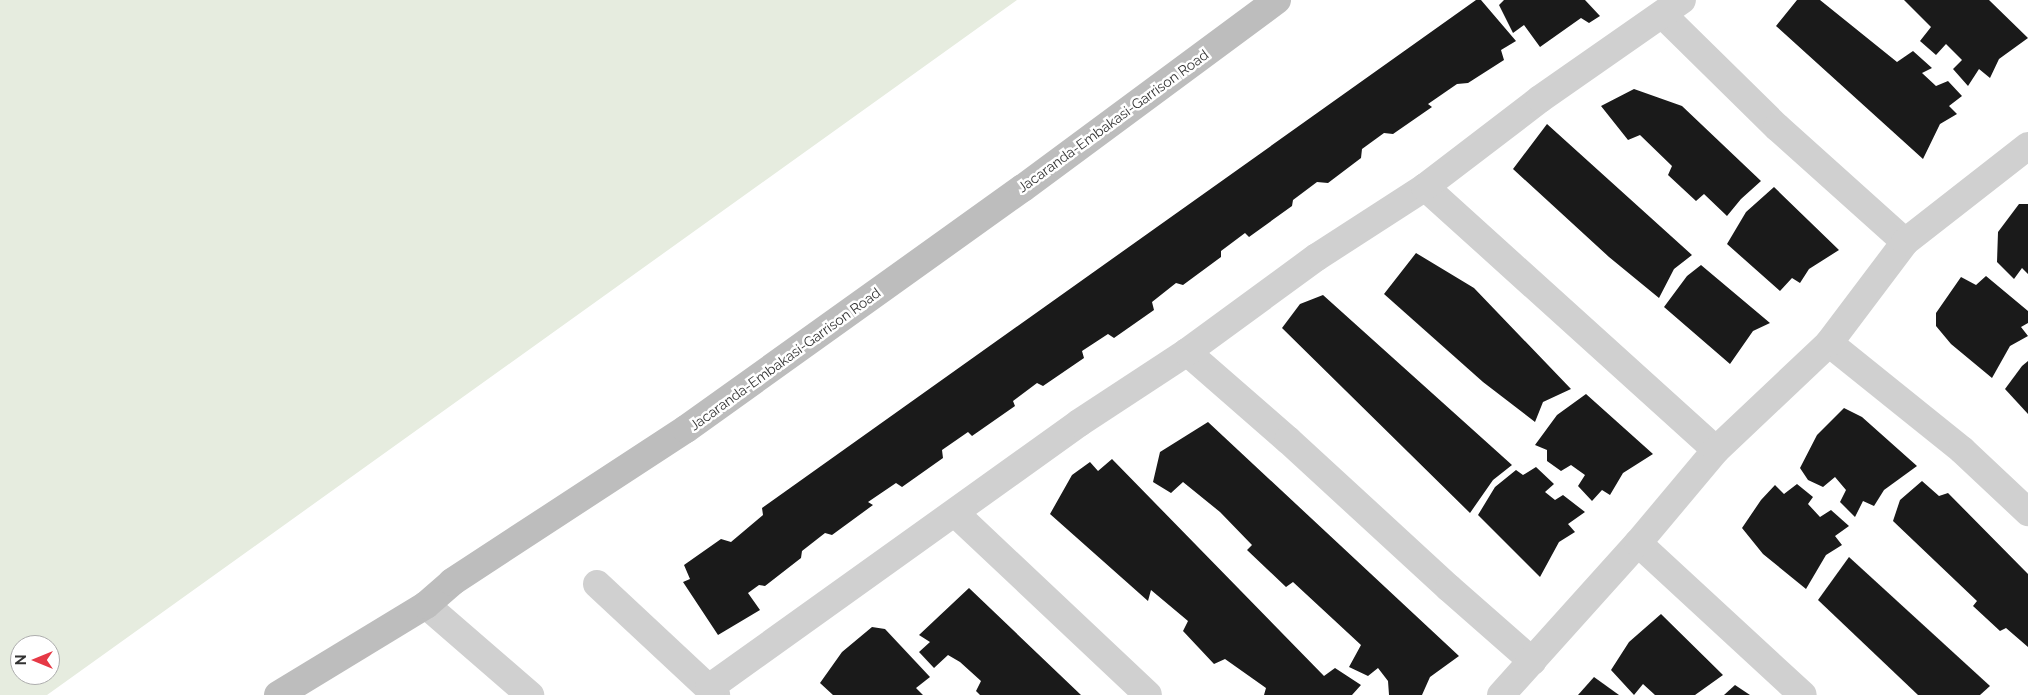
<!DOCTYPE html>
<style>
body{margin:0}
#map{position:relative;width:2028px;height:695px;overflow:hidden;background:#fff;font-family:Raleway,sans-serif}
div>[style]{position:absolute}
.green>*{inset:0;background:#e6ecdf}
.building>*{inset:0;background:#1a1a1a}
.street>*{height:28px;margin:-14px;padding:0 14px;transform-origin:14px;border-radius:14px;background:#d0d0d0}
.secondary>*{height:28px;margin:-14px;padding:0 14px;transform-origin:14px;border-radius:14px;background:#bdbdbd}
span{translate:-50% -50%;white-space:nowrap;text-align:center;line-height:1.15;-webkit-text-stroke:5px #fff;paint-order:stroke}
.street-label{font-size:14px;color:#333}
.north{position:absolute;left:10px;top:635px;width:50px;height:50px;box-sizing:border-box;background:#fff;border:1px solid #adadad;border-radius:50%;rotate:270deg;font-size:14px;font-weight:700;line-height:20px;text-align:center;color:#333}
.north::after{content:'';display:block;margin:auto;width:18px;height:22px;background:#e63946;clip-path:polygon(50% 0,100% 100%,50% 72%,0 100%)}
</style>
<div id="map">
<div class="green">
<div style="clip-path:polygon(evenodd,0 0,1017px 0,47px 695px,0 695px,0 0,20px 645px,50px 645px,50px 675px,20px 675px,20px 645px)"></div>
</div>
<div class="building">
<div style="clip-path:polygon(1476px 0,1481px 0,1516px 41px,1501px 50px,1504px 60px,1468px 83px,1457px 84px,1428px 104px,1432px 107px,1393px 134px,1384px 133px,1362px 149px,1361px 158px,1328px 183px,1317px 182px,1293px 200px,1292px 206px,1249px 237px,1245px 233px,1221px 251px,1221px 257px,1183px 285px,1176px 283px,1152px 302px,1154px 310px,1114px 338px,1108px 334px,1082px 351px,1084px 358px,1043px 386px,1037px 383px,1013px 401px,1015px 406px,972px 436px,968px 432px,942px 450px,943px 458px,902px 487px,896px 483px,868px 502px,873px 505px,832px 535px,825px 533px,802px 551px,801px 558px,765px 586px,759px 585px,748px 593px,760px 610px,718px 635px,683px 582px,690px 579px,684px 565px,721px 539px,731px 542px,763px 515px,762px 508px)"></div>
<div style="clip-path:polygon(1504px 0,1585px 0,1600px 16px,1589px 23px,1581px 18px,1540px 47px,1524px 25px,1513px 33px,1499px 5px)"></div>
<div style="clip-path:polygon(1797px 0,1820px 0,1897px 62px,1913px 51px,1932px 68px,1922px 73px,1936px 86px,1948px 81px,1962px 96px,1949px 106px,1957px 114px,1940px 124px,1923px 159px,1776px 26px)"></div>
<div style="clip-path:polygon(1904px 0,1989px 0,2028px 38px,1999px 59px,1990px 78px,1979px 69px,1968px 86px,1953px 69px,1962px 60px,1946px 44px,1936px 55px,1920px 41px,1931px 27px)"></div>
<div style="clip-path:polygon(1634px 89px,1682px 106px,1761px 181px,1741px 199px,1727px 216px,1704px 194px,1696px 201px,1668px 175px,1672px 166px,1640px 135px,1628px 140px,1601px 106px)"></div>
<div style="clip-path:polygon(1547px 124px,1692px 255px,1674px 269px,1659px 298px,1609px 257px,1513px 169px)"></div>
<div style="clip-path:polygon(1774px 187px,1839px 250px,1809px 269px,1800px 283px,1792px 278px,1780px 291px,1727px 244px,1746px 212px)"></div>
<div style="clip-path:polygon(2019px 204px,2028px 204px,2028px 274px,2022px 268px,2014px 279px,1997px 262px,1998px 232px)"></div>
<div style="clip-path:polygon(1416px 253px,1474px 288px,1571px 389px,1543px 402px,1535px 422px,1483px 382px,1384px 294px)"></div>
<div style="clip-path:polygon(1701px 265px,1770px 323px,1753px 331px,1730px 364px,1664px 307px,1687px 276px)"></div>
<div style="clip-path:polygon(1986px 276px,2028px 311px,2028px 323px,2021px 327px,2028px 336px,2010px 346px,1992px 378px,1951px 344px,1936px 326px,1936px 313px,1961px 277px,1976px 285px)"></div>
<div style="clip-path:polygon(1323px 295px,1512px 465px,1493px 480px,1470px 513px,1282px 328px,1300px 304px)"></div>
<div style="clip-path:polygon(2028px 361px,2028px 414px,2005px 389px,2022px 366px)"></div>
<div style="clip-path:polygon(1586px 394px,1653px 454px,1623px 473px,1610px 495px,1602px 490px,1592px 501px,1578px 486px,1585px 475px,1571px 465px,1561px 471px,1547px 461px,1547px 450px,1535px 445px,1557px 415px)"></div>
<div style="clip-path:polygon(1844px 408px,1862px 417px,1917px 466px,1884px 490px,1874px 506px,1863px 501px,1855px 517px,1840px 502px,1846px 490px,1835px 477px,1823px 487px,1808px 480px,1800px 468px,1817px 435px)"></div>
<div style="clip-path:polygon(1208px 422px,1459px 656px,1430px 677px,1422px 695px,1389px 695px,1388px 681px,1378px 668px,1368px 676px,1349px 667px,1361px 645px,1293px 582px,1286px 587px,1247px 550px,1252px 545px,1220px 512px,1183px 482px,1171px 493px,1153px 482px,1160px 452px)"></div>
<div style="clip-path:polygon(1112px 459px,1324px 676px,1335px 668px,1361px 685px,1352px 695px,1264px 695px,1266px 688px,1225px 659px,1214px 664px,1183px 631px,1188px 621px,1151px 590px,1148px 601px,1050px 514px,1072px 475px,1090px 462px,1098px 471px)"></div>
<div style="clip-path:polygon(1536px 467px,1554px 484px,1545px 492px,1555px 500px,1563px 495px,1585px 512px,1568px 524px,1575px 532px,1559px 542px,1540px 577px,1478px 515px,1495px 487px,1516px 470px,1523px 475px)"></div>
<div style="clip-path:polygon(1922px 481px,1939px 496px,1948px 493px,2028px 574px,2028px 647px,2006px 628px,2000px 631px,1973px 606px,1977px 601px,1893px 521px,1900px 500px)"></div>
<div style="clip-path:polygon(1797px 484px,1813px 497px,1808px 504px,1820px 517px,1831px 510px,1849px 526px,1835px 536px,1842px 545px,1826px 555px,1806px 589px,1763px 554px,1742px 528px,1761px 500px,1775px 485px,1784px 494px)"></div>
<div style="clip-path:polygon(1849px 557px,1990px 686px,1980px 695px,1918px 695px,1818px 600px)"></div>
<div style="clip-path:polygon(969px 588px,1081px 695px,980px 695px,976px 691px,981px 681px,960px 662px,948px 655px,934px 668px,919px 652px,930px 642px,919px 635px)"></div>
<div style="clip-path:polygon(1661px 614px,1723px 675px,1695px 695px,1655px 695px,1643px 684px,1634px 695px,1611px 670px,1629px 642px)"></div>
<div style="clip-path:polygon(872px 627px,885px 629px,930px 677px,916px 688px,923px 695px,833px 695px,820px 683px,842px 652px)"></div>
<div style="clip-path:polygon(1594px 677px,1619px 695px,1578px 695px)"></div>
<div style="clip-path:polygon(1735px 685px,1750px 695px,1724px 695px)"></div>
</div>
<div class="street">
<div style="left:1663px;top:15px;width:160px;rotate:44.5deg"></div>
<div style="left:1777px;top:127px;width:172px;rotate:41.9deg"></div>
<div style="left:1425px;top:187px;width:392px;rotate:42.1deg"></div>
<div style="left:1829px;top:343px;width:171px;rotate:38.8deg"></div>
<div style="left:1962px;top:450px;width:91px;rotate:43.2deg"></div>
<div style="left:1187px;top:352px;width:134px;rotate:41.1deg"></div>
<div style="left:1288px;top:440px;width:219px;rotate:42.6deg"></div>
<div style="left:1449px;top:588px;width:111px;rotate:41.3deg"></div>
<div style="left:955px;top:513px;width:265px;rotate:43.3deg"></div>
<div style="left:1638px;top:543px;width:224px;rotate:42.7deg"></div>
<div style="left:597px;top:584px;width:163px;rotate:43deg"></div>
<div style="left:426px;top:605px;width:138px;rotate:40.9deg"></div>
<div style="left:709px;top:688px;width:455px;rotate:-35.6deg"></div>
<div style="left:1079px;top:423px;width:129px;rotate:-33.3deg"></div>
<div style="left:1187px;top:352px;width:161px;rotate:-36.2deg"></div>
<div style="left:1317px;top:257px;width:129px;rotate:-32.9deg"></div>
<div style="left:1425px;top:187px;width:145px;rotate:-37.4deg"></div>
<div style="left:1540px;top:99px;width:173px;rotate:-34.9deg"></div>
<div style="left:1501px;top:695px;width:205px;rotate:-48deg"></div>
<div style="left:1638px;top:543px;width:121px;rotate:-50deg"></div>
<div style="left:1716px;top:450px;width:156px;rotate:-43.4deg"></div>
<div style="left:1829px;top:343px;width:126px;rotate:-53deg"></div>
<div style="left:1905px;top:242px;width:156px;rotate:-38deg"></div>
</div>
<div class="secondary">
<div style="left:278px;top:695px;width:173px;rotate:-31.3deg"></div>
<div style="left:426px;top:605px;width:35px;rotate:-41deg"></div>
<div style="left:452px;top:582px;width:280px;rotate:-33.2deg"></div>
<div style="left:686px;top:429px;width:414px;rotate:-35.6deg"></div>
<div style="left:1023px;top:188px;width:316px;rotate:-36.5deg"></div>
</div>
<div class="street-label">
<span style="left:1113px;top:121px;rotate:-36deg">Jacaranda-Embakasi-Garrison Road</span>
<span style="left:785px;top:359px;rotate:-36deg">Jacaranda-Embakasi-Garrison Road</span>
</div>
<div class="north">N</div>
</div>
